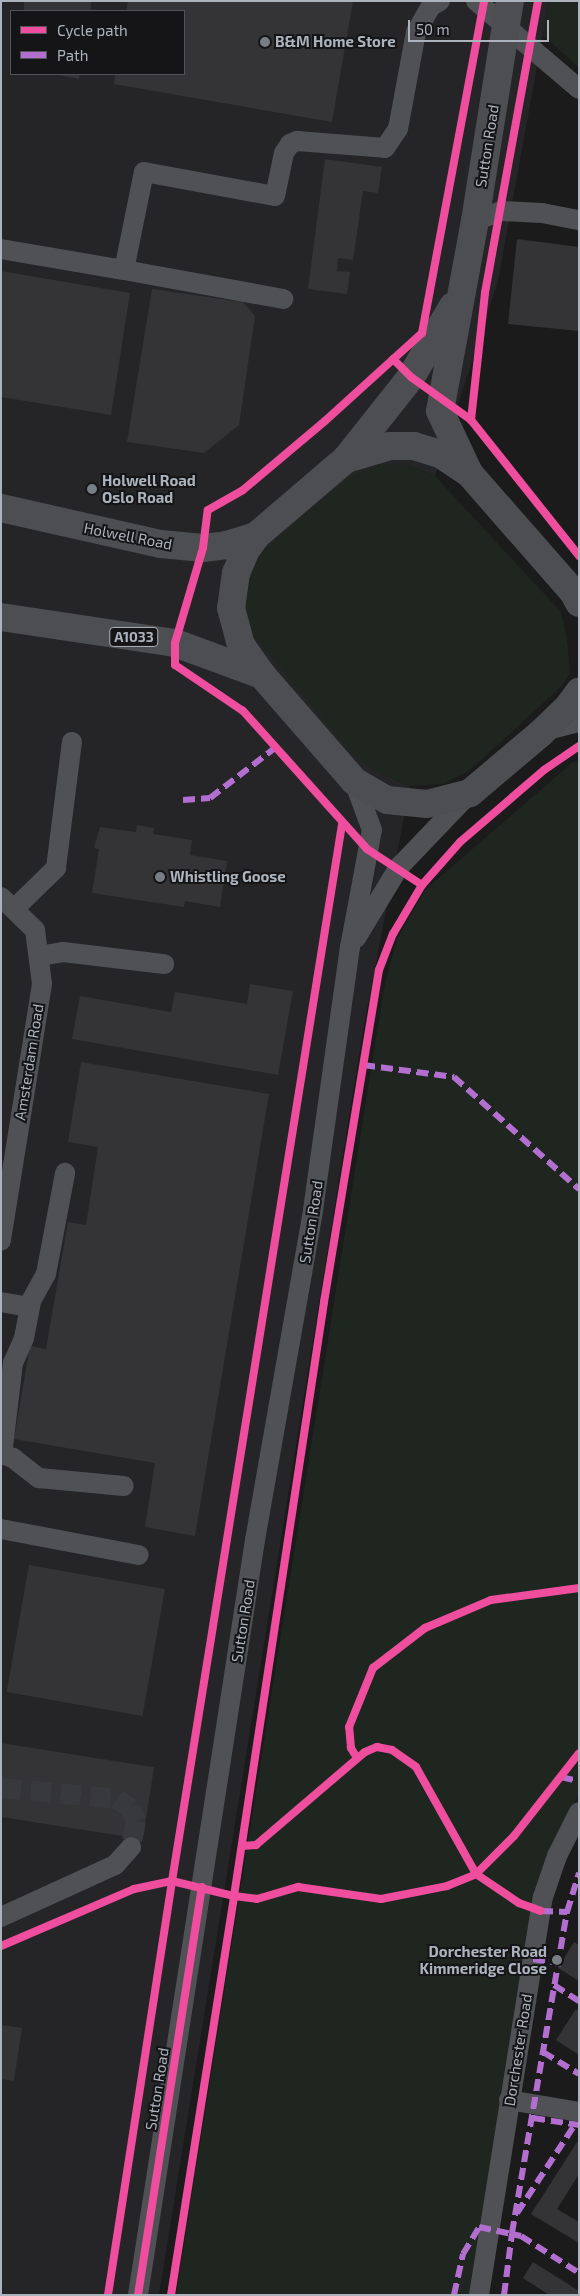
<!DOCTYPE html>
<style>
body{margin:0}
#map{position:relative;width:580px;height:2296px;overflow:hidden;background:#1b1b1c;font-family:"Exo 2",sans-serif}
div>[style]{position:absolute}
.built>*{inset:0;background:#252528}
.green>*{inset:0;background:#1f261f}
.building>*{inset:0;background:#343436;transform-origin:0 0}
.minor-tunnel>*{height:20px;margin-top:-10px;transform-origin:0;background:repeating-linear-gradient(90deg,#38393c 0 20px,transparent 0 30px)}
.minor>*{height:20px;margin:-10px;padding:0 10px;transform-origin:10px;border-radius:10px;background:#4f5155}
.highway>*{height:28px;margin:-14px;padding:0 14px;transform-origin:14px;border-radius:14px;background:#4d4e51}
.quiet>*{height:6px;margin-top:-3px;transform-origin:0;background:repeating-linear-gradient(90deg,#b36fd0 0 12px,transparent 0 18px)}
.cycleway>*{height:8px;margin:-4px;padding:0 4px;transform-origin:4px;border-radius:4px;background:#ef4d9e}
.dots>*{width:14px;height:14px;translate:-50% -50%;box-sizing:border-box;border:2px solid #151518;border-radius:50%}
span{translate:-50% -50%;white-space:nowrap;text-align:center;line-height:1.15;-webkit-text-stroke:4px #151518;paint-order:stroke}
.shield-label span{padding:1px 4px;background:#151518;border:1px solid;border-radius:4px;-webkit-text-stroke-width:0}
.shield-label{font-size:14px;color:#acb3bc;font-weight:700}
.poi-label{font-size:15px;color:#acb3bc;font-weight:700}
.left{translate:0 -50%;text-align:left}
.right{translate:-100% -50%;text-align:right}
.street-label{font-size:15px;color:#acb3bc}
.frame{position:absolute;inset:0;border:2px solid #acb3bc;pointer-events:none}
.legend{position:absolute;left:10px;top:10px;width:175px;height:65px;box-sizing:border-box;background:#151518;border:1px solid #51545a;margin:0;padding:6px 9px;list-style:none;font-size:15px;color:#acb3bc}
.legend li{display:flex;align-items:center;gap:10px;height:25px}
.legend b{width:25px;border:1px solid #51545a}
.scale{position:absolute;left:408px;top:20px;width:141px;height:22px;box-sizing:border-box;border:2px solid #acb3bc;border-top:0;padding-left:6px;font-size:15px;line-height:18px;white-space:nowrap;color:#acb3bc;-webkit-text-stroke:4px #151518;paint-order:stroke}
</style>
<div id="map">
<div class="built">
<div style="clip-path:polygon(evenodd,1px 1px,549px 1px,498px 281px,435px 476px,408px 465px,380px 773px,410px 786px,363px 1030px,159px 2295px,1px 2295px,1px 1px,11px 11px,184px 11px,184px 74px,11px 74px,11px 11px)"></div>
</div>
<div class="green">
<div style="clip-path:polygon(549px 1px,579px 1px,579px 68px,543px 35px)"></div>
<div style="clip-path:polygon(383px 464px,408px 465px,435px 476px,561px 612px,567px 638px,570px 673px,562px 686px,470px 770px,443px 784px,410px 786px,380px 773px,354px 756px,248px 629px,242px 604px,245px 581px,259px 554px,352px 475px)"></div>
<div style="clip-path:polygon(579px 761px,579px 1794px,549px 1851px,470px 2295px,176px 2295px,384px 988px,397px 939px,425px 890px,573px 762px)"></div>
</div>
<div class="building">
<div style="left:24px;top:1px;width:67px;height:10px"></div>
<div style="clip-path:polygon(128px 1px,353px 1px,332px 122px,114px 84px,115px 74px,184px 74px,184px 11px,126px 11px)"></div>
<div style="clip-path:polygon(54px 74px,80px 74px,79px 79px)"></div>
<div style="clip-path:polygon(325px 159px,382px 167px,378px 193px,363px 191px,353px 260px,338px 258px,337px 271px,350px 272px,347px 294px,308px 289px)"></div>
<div style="clip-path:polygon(517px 239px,579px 247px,579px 331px,508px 324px)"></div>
<div style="clip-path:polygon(1px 271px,130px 293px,111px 415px,1px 397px)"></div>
<div style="clip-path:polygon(152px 289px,243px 302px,255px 316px,239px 425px,204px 453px,127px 442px)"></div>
<div style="clip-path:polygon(137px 825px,154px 828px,153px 834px,192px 840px,190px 855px,227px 861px,220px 907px,185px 901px,184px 907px,92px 893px,99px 849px,94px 848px,100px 827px,136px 832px)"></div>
<div style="clip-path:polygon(250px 984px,293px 991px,278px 1075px,72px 1039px,80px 996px,171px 1012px,175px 992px,247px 1004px)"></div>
<div style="clip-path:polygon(81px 1062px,269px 1094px,195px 1536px,145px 1527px,155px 1463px,14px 1439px,30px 1346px,46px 1349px,68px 1222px,86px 1225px,98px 1147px,68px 1142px)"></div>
<div style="left:29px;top:1565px;width:138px;height:129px;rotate:10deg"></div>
<div style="left:1px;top:1743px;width:155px;height:73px;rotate:9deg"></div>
<div style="clip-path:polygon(574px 1942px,579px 1945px,579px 1981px,558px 1968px)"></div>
<div style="clip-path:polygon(576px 2009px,579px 2011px,579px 2055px,556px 2040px)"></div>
<div style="clip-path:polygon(1px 2025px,22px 2028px,14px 2081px,1px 2079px)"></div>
<div style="clip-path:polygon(579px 2139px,579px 2174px,557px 2209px,579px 2222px,579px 2243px,531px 2214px)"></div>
<div style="clip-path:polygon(533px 2262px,579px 2291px,579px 2295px,549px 2295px,523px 2278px)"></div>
</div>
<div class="minor-tunnel">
<div style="left:1px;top:1788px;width:117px;rotate:5.4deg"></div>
<div style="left:117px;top:1799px;width:16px;rotate:35deg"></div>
<div style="left:130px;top:1808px;width:14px;rotate:65deg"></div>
<div style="left:136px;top:1821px;width:26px;rotate:101deg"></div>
</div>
<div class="minor">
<div style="left:476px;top:1px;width:135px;rotate:40.5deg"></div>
<div style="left:475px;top:221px;width:28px;rotate:-21deg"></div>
<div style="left:501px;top:211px;width:41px;rotate:2.8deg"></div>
<div style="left:542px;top:213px;width:38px;rotate:11deg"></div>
<div style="left:1px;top:249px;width:125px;rotate:9.7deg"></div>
<div style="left:124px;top:270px;width:100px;rotate:-78.5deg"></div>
<div style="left:144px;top:172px;width:133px;rotate:10.4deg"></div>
<div style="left:275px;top:196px;width:44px;rotate:-78.2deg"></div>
<div style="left:284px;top:153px;width:11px;rotate:-56deg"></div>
<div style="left:290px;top:144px;width:8px;rotate:-23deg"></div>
<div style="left:297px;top:141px;width:88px;rotate:4.5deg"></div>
<div style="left:385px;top:148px;width:23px;rotate:-56deg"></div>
<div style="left:398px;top:129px;width:99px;rotate:-79.5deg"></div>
<div style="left:416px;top:32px;width:30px;rotate:-60deg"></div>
<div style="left:431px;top:6px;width:10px;rotate:-29deg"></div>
<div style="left:124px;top:270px;width:162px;rotate:10.3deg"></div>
<div style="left:547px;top:730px;width:33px;rotate:-14deg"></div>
<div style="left:1px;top:897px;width:47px;rotate:44.1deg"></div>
<div style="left:35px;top:930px;width:54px;rotate:82.6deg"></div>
<div style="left:42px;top:984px;width:260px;rotate:99.1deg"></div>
<div style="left:14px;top:909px;width:59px;rotate:-44.3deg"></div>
<div style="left:56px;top:868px;width:127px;rotate:-82.8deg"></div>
<div style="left:356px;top:938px;width:83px;rotate:-58.8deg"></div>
<div style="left:399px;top:867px;width:103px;rotate:-46.2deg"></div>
<div style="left:39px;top:956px;width:24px;rotate:-9deg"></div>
<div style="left:63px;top:952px;width:102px;rotate:6.8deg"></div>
<div style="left:1px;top:1302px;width:29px;rotate:10deg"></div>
<div style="left:1px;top:1454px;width:13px;rotate:18deg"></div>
<div style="left:13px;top:1458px;width:33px;rotate:38deg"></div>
<div style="left:39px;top:1478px;width:85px;rotate:5.4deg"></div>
<div style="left:2px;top:1455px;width:93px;rotate:-83.2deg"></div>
<div style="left:13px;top:1363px;width:27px;rotate:-66deg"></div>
<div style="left:24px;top:1338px;width:38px;rotate:-79deg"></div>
<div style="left:31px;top:1301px;width:31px;rotate:-61deg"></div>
<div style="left:46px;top:1274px;width:103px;rotate:-79.3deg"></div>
<div style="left:1px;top:1529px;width:140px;rotate:10.7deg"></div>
<div style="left:1px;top:1917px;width:125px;rotate:-24.5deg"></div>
<div style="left:115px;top:1865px;width:24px;rotate:-48deg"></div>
<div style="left:509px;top:2100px;width:71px;rotate:9.7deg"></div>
<div style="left:138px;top:2295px;width:764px;rotate:-81.19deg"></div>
<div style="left:255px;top:1540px;width:335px;rotate:-80deg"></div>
<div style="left:313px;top:1210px;width:266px;rotate:-82deg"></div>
<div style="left:350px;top:947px;width:119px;rotate:-79.4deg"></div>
<div style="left:372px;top:830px;width:52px;rotate:-110.2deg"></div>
<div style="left:479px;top:2295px;width:403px;rotate:-80.9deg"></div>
<div style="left:543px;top:1897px;width:43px;rotate:-71.1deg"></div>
<div style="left:557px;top:1856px;width:49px;rotate:-63.4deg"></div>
</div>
<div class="highway">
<div style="left:346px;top:459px;width:105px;rotate:-51.6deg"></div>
<div style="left:411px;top:377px;width:82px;rotate:-59.4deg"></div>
<div style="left:469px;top:473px;width:68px;rotate:-115.1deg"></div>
<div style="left:440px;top:411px;width:193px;rotate:-79.6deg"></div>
<div style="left:475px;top:221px;width:223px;rotate:-81deg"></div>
<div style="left:1px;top:508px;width:164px;rotate:12.7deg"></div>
<div style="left:161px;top:544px;width:42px;rotate:5.4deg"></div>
<div style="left:203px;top:548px;width:24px;rotate:-7deg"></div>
<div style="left:227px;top:545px;width:30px;rotate:-17deg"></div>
<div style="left:579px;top:603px;width:11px;rotate:-117deg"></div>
<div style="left:574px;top:593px;width:158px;rotate:-131.2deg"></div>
<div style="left:470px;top:474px;width:36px;rotate:-146deg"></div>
<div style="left:440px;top:454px;width:27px;rotate:-163deg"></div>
<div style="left:414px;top:446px;width:24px;rotate:180deg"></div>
<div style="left:390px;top:446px;width:46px;rotate:163.5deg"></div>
<div style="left:346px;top:459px;width:118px;rotate:139.5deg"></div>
<div style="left:256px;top:536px;width:19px;rotate:125deg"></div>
<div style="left:245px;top:552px;width:23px;rotate:113deg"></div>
<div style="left:236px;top:573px;width:35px;rotate:98deg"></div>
<div style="left:231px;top:608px;width:38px;rotate:75deg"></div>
<div style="left:241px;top:645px;width:37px;rotate:55deg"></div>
<div style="left:262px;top:675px;width:140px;rotate:49deg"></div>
<div style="left:354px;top:781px;width:38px;rotate:30deg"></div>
<div style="left:387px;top:800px;width:40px;rotate:5.7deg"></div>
<div style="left:427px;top:804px;width:44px;rotate:-14.3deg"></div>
<div style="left:470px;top:793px;width:93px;rotate:-40.2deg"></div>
<div style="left:541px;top:733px;width:37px;rotate:-44deg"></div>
<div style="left:568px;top:707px;width:19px;rotate:-54deg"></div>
<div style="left:1px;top:617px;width:176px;rotate:8.5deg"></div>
<div style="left:175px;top:643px;width:93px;rotate:20.2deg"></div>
</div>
<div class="quiet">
<div style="left:183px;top:800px;width:27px;rotate:-4deg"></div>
<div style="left:210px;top:798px;width:82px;rotate:-37.6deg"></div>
<div style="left:363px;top:1065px;width:92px;rotate:7.5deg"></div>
<div style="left:454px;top:1077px;width:168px;rotate:41.9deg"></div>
<div style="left:561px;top:1777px;width:18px;rotate:13deg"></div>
<div style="left:541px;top:1911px;width:26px;rotate:2deg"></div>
<div style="left:533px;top:1959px;width:25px;rotate:9deg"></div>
<div style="left:554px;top:1985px;width:30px;rotate:33deg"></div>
<div style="left:543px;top:2052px;width:42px;rotate:31.4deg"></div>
<div style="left:533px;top:2118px;width:47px;rotate:8.7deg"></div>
<div style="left:517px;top:2213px;width:108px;rotate:-56.8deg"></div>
<div style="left:454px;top:2295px;width:42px;rotate:-77.6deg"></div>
<div style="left:463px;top:2254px;width:31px;rotate:-59deg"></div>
<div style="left:479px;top:2227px;width:43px;rotate:12.1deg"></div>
<div style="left:521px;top:2236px;width:69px;rotate:32.5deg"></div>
<div style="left:504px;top:2295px;width:63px;rotate:-82.6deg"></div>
<div style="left:512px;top:2233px;width:326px;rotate:-80.3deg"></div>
<div style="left:567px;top:1912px;width:41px;rotate:-72.9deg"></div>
</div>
<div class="cycleway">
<div style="left:538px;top:1px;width:297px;rotate:100.3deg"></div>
<div style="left:485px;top:293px;width:128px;rotate:96.3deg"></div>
<div style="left:471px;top:420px;width:174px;rotate:51.5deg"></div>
<div style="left:393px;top:359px;width:25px;rotate:45deg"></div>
<div style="left:411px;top:377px;width:74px;rotate:35.6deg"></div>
<div style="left:422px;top:885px;width:66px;rotate:-146.8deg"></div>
<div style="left:367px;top:849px;width:186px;rotate:-131.9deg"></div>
<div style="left:243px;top:711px;width:82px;rotate:-145.9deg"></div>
<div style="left:175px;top:665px;width:22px;rotate:-90deg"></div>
<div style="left:175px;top:643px;width:99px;rotate:-73.6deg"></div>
<div style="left:203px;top:548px;width:38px;rotate:-83deg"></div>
<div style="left:208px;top:510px;width:40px;rotate:-29.7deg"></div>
<div style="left:243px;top:490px;width:107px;rotate:-40.1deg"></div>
<div style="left:325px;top:421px;width:131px;rotate:-42.2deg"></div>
<div style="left:422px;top:333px;width:338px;rotate:-79.4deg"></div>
<div style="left:357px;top:1758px;width:12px;rotate:-121deg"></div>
<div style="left:351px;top:1748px;width:21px;rotate:-95deg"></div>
<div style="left:349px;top:1727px;width:64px;rotate:-67.9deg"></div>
<div style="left:373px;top:1668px;width:66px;rotate:-37.6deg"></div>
<div style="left:425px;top:1628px;width:72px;rotate:-23deg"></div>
<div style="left:491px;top:1600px;width:89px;rotate:-7.8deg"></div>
<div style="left:242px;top:1846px;width:14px;rotate:-4deg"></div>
<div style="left:256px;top:1845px;width:143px;rotate:-40.5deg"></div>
<div style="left:365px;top:1752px;width:13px;rotate:-23deg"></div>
<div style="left:377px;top:1747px;width:15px;rotate:11deg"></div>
<div style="left:392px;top:1750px;width:29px;rotate:35deg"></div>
<div style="left:416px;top:1767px;width:123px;rotate:60.7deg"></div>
<div style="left:476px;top:1874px;width:52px;rotate:34deg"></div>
<div style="left:519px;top:1903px;width:23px;rotate:20deg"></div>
<div style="left:1px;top:1946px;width:145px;rotate:-23.2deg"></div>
<div style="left:134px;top:1889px;width:39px;rotate:-12deg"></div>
<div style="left:172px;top:1881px;width:64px;rotate:13.6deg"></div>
<div style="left:234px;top:1896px;width:601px;rotate:-81.38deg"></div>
<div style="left:324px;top:1302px;width:337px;rotate:-80.6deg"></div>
<div style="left:379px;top:970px;width:39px;rotate:-69deg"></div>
<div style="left:393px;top:934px;width:57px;rotate:-59.4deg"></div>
<div style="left:422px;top:885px;width:57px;rotate:-48.5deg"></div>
<div style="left:460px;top:842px;width:111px;rotate:-40.6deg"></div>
<div style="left:544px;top:770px;width:42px;rotate:-34.4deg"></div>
<div style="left:108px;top:2295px;width:419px;rotate:-81.2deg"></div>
<div style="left:172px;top:1881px;width:1071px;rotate:-80.86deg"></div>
<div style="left:138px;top:2295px;width:413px;rotate:-81.1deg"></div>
<div style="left:171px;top:2295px;width:404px;rotate:-81deg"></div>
<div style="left:234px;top:1896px;width:23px;rotate:7deg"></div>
<div style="left:257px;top:1899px;width:43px;rotate:-16.3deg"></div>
<div style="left:298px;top:1887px;width:84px;rotate:8.2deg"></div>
<div style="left:381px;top:1899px;width:67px;rotate:-11.1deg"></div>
<div style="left:447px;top:1886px;width:31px;rotate:-22deg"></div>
<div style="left:476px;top:1874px;width:54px;rotate:-45deg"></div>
<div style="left:514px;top:1836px;width:105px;rotate:-51.9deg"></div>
</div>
<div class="dots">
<div style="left:265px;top:42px;background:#797e84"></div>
<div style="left:92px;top:489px;background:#797e84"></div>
<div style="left:160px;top:877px;background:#797e84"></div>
<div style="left:557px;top:1960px;background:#797e84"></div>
</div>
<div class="shield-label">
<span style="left:134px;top:637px">A1033</span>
</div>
<div class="poi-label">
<span class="left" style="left:275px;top:42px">B&amp;M Home Store</span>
<span class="left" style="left:102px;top:489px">Holwell Road<br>Oslo Road</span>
<span class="left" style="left:170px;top:877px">Whistling Goose</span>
<span class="right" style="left:547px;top:1960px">Dorchester Road<br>Kimmeridge Close</span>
</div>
<div class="street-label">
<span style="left:487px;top:146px;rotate:-81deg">Sutton Road</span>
<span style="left:128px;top:536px;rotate:11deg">Holwell Road</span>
<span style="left:29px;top:1062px;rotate:-81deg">Amsterdam Road</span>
<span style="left:311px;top:1222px;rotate:-81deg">Sutton Road</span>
<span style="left:243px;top:1621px;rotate:-81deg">Sutton Road</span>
<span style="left:518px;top:2050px;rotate:-81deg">Dorchester Road</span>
<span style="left:157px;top:2089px;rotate:-81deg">Sutton Road</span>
</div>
<div class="frame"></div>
<ul class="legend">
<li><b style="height:6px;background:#ef4d9e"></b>Cycle path</li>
<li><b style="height:6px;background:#b36fd0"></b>Path</li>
</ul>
<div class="scale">50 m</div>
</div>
